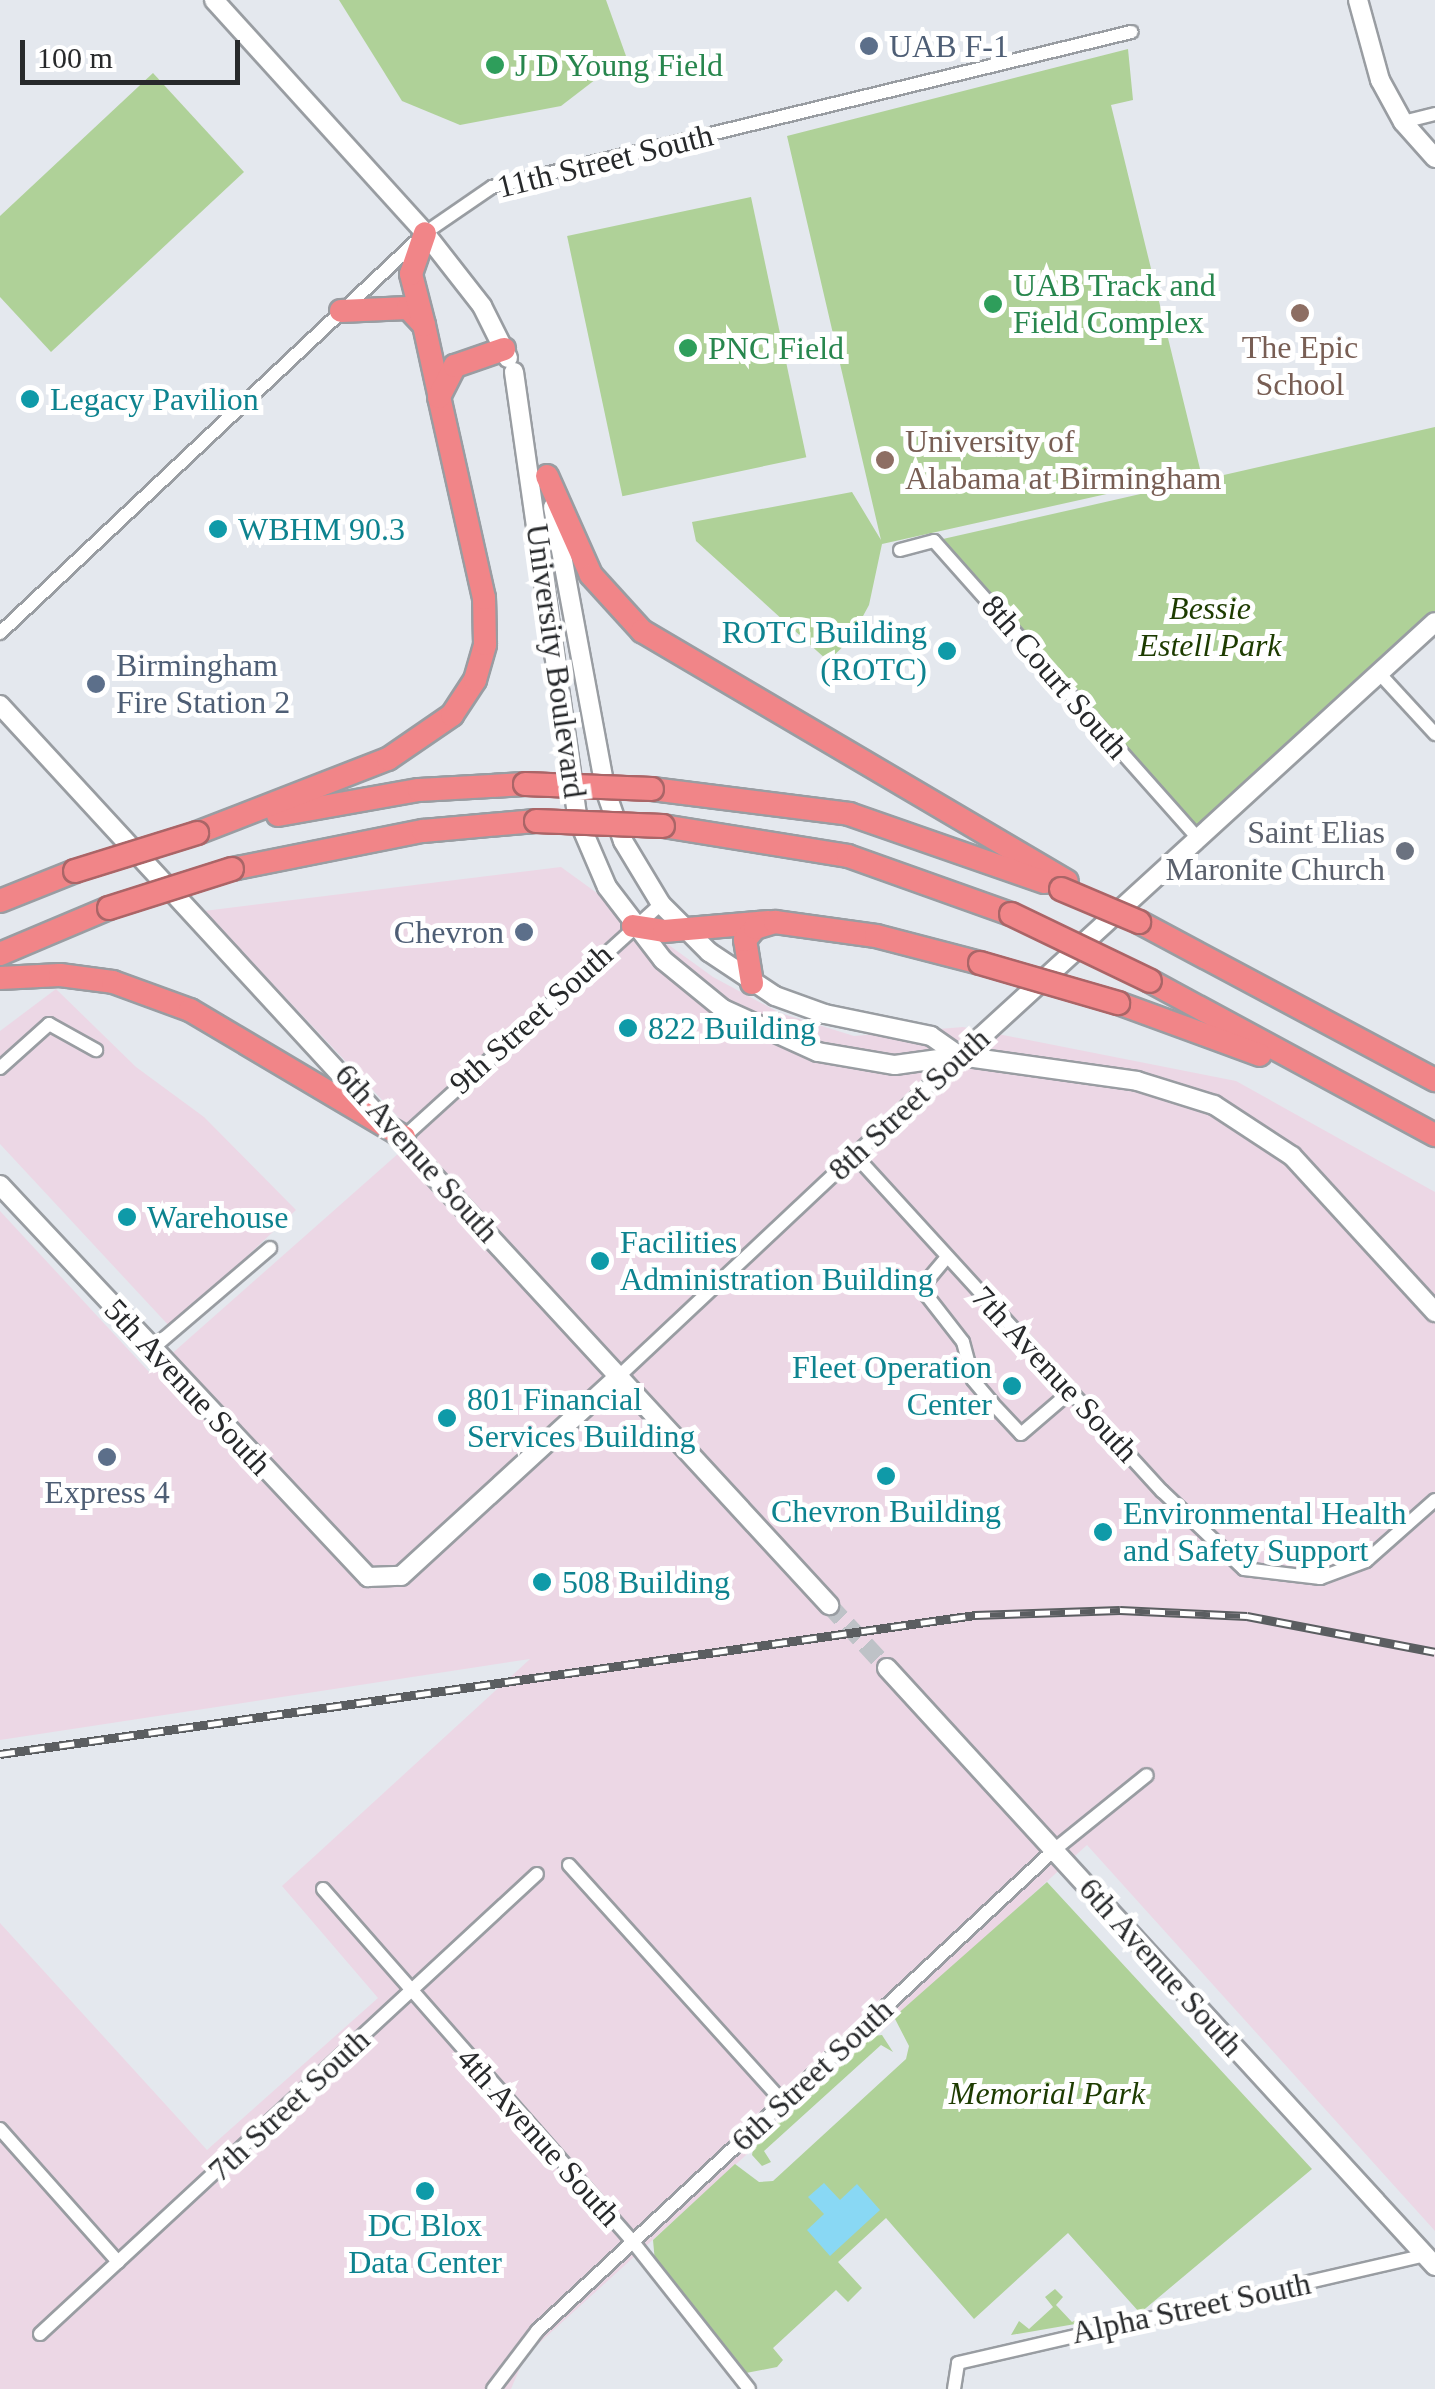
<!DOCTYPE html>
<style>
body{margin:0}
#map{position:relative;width:1435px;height:2389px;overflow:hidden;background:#e4e8ee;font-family:"Times New Roman",serif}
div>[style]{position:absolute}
.industrial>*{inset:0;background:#ecd7e5}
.green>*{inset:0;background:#afd198;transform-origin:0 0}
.water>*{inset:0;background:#89d8f4}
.secondary-tunnel>*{height:18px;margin-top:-9px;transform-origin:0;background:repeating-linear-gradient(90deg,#bec2c7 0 18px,transparent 0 27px)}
.roads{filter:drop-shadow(2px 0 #999da2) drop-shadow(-2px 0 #999da2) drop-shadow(0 2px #999da2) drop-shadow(0 -2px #999da2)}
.street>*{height:12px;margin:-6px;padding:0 6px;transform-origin:6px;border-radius:6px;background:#fff}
.secondary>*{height:18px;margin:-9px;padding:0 9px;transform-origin:9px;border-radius:9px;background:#fff}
.highway>*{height:22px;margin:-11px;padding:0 11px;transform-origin:11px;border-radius:11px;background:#f18588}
.rail>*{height:9px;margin-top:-4.5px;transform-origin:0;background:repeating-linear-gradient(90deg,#fff 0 15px,#5b5e61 0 30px);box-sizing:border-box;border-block:2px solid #5b5e61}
.bridges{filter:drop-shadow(2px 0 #aa6567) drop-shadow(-2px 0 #aa6567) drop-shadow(0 2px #aa6567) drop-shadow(0 -2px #aa6567)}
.highway-bridge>*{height:22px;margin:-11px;padding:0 11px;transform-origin:11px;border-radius:11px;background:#f18588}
.dots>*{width:28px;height:28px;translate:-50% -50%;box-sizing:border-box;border:5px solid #fff;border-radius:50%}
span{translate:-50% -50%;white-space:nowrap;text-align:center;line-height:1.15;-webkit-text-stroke:10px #fff;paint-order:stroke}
.service-label{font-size:32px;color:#4e5e75}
.left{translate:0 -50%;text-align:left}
.right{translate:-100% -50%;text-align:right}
.leisure-label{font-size:32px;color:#27864d}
.street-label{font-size:32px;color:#27292b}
.education-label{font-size:32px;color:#785e54}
.culture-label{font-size:32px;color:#0d838f}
.park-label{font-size:32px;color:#1d3b00;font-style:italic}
.worship-label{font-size:32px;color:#5b616d}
.scale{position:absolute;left:20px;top:40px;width:220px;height:45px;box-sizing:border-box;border:5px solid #27292b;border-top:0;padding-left:12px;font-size:30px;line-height:35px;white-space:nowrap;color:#27292b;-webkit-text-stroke:8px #fff;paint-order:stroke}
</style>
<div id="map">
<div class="industrial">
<div style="clip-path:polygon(561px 867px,713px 977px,780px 1013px,854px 1036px,963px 1027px,1236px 1081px,1435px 1192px,1435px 2231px,1087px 1845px,525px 2356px,511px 2389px,0 2389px,0 1923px,207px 2150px,378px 1998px,282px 1886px,530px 1659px,0 1740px,0 1211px,150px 1373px,417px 1137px,204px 911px)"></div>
<div style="clip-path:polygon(56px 989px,136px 1067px,204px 1117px,296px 1210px,171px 1328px,0 1144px,0 1031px)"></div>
</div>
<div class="green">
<div style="clip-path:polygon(339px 0,606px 0,626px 56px,561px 106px,460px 125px,402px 101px)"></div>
<div style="clip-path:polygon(1128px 49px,1133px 100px,1111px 105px,1201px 473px,882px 544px,869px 605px,850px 640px,828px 661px,696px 541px,692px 522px,852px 492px,881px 540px,787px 136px)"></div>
<div style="clip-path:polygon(153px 73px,244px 172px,51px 352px,0 297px,0 216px)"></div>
<div style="left:751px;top:197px;width:266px;height:188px;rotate:78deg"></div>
<div style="clip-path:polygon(1435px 427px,1435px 622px,1199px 840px,934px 541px)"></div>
<div style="clip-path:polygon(1047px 1882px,1312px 2169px,1140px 2313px,1068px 2233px,974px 2319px,886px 2218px,838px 2262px,862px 2288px,848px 2302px,836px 2290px,773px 2348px,783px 2360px,777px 2367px,746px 2373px,655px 2262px,653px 2240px,735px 2164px,759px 2182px,773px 2181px,906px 2059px,909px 2046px,894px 2017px)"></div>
<div style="clip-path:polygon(882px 2035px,893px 2052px,881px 2045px,764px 2151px,771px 2162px,762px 2166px,752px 2155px,754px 2144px,873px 2036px)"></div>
<div style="clip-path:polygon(1055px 2289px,1063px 2297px,1056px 2305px,1072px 2322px,1082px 2316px,1081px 2323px,1011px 2335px,1019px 2321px,1029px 2329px,1053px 2307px,1045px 2297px)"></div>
</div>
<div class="water">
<div style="clip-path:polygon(824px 2183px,840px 2200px,857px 2184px,880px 2210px,830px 2256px,807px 2230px,824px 2214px,808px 2197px)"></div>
</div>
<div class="secondary-tunnel">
<div style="left:829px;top:1605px;width:86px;rotate:47.4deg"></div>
</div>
<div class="roads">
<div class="street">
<div style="left:1403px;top:122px;width:33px;rotate:-14deg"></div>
<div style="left:900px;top:550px;width:35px;rotate:-15deg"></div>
<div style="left:934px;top:541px;width:400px;rotate:48.4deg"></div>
<div style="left:0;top:633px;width:584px;rotate:-43.26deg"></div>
<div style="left:425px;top:233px;width:81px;rotate:-34.5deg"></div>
<div style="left:492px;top:187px;width:658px;rotate:-13.63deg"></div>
<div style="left:1379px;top:673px;width:83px;rotate:47.4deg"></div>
<div style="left:0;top:1068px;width:66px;rotate:-41.9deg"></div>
<div style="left:49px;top:1024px;width:54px;rotate:29deg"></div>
<div style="left:404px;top:1137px;width:347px;rotate:-42.2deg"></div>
<div style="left:854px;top:1154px;width:457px;rotate:47.6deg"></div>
<div style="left:1162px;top:1491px;width:113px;rotate:43.6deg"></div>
<div style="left:1244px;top:1569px;width:77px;rotate:6.8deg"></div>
<div style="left:1320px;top:1578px;width:49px;rotate:-20.3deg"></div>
<div style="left:1366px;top:1561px;width:92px;rotate:-41.5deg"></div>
<div style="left:947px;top:1257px;width:40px;rotate:130deg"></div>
<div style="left:921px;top:1288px;width:68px;rotate:52.1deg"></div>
<div style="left:963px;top:1342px;width:39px;rotate:75deg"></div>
<div style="left:973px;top:1380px;width:30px;rotate:50deg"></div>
<div style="left:992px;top:1403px;width:42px;rotate:46.9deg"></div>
<div style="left:1021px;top:1434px;width:66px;rotate:-40.7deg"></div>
<div style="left:153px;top:1348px;width:154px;rotate:-40.5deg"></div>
<div style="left:618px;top:1377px;width:468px;rotate:-43.2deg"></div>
<div style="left:569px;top:1865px;width:319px;rotate:47.9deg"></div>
<div style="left:323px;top:1889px;width:470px;rotate:48.7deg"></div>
<div style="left:633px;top:2242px;width:187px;rotate:51.7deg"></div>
<div style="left:0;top:2129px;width:178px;rotate:48.4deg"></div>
<div style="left:40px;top:2334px;width:677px;rotate:-42.79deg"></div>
<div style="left:493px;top:2389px;width:73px;rotate:-52.8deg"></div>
<div style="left:537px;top:2331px;width:706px;rotate:-42.93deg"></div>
<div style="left:1054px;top:1850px;width:119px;rotate:-38.9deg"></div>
<div style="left:954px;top:2389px;width:26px;rotate:-81deg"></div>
<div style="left:958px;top:2363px;width:479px;rotate:-13deg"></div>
</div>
<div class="secondary">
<div style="left:214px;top:0;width:314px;rotate:47.8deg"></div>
<div style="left:425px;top:233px;width:93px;rotate:52deg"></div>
<div style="left:482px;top:306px;width:58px;rotate:63.4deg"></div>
<div style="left:1358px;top:0;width:83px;rotate:74.6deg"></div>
<div style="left:1380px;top:80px;width:48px;rotate:61.3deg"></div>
<div style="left:1403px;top:122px;width:48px;rotate:48.4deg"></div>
<div style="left:514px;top:372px;width:449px;rotate:81.9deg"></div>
<div style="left:577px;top:817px;width:76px;rotate:66.8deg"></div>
<div style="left:607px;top:887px;width:92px;rotate:52.5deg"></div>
<div style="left:663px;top:960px;width:77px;rotate:39.2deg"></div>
<div style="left:723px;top:1009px;width:104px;rotate:24.4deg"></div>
<div style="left:818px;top:1052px;width:78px;rotate:9.6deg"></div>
<div style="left:895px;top:1065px;width:66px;rotate:-7.9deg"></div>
<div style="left:960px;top:1056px;width:179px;rotate:8deg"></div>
<div style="left:1137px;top:1081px;width:81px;rotate:17.3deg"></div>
<div style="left:1214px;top:1105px;width:93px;rotate:33.2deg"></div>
<div style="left:1292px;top:1156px;width:212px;rotate:47.5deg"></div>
<div style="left:553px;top:507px;width:290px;rotate:79.5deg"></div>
<div style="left:606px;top:792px;width:52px;rotate:70.9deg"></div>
<div style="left:623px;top:841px;width:74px;rotate:58.9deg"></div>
<div style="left:661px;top:904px;width:68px;rotate:45deg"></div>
<div style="left:709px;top:952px;width:79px;rotate:33.7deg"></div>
<div style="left:775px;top:996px;width:53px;rotate:19.8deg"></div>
<div style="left:825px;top:1014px;width:108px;rotate:11.7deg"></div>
<div style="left:931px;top:1036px;width:35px;rotate:35deg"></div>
<div style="left:0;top:705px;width:1224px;rotate:47.35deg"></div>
<div style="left:960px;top:1056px;width:643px;rotate:-42.42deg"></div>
<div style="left:0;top:1185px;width:538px;rotate:46.81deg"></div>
<div style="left:368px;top:1577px;width:33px;rotate:-2deg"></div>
<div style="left:401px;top:1576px;width:294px;rotate:-42.5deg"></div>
<div style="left:887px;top:1668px;width:811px;rotate:47.5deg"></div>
</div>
<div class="highway">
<div style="left:341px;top:311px;width:67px;rotate:-2.6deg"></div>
<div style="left:408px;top:308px;width:23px;rotate:47deg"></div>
<div style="left:424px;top:325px;width:71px;rotate:77.7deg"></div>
<div style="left:424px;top:325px;width:53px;rotate:-104.3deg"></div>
<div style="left:411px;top:274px;width:43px;rotate:-71.1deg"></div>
<div style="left:547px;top:476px;width:108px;rotate:66deg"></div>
<div style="left:591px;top:575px;width:76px;rotate:47.7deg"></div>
<div style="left:642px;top:631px;width:493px;rotate:30.5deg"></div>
<div style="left:652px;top:789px;width:199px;rotate:7.2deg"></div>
<div style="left:849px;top:814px;width:207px;rotate:19.2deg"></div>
<div style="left:278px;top:815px;width:143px;rotate:-10.1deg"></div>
<div style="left:419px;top:790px;width:106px;rotate:-3.2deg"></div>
<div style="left:663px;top:826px;width:187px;rotate:9.2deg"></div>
<div style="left:848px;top:856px;width:173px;rotate:19.6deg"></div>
<div style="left:197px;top:833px;width:205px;rotate:-21.2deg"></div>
<div style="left:388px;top:759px;width:78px;rotate:-34.5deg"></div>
<div style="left:452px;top:715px;width:42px;rotate:-56.7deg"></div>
<div style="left:475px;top:680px;width:37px;rotate:-74deg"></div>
<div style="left:485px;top:644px;width:46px;rotate:-91.2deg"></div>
<div style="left:484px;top:598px;width:206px;rotate:-102.6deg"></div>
<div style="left:439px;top:397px;width:35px;rotate:-63deg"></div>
<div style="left:455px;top:366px;width:52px;rotate:-19.1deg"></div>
<div style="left:232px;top:869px;width:195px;rotate:-11.3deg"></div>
<div style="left:423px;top:831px;width:113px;rotate:-5.1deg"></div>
<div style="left:0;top:901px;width:81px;rotate:-21.8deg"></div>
<div style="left:1139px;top:922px;width:336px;rotate:28.1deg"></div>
<div style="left:633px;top:926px;width:31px;rotate:9deg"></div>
<div style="left:664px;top:931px;width:105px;rotate:-4.9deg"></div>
<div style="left:0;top:954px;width:118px;rotate:-22.9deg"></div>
<div style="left:0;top:978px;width:60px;rotate:-2.9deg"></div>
<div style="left:60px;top:975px;width:53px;rotate:7.5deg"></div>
<div style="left:113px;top:982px;width:82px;rotate:20deg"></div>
<div style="left:190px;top:1010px;width:249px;rotate:30.7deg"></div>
<div style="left:1150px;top:981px;width:324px;rotate:28.4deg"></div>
<div style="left:752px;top:983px;width:44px;rotate:-99.2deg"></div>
<div style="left:745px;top:940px;width:16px;rotate:-50deg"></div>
<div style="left:755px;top:928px;width:21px;rotate:-17deg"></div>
<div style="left:775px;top:922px;width:102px;rotate:7.9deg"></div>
<div style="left:876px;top:936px;width:107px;rotate:14.6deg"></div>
<div style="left:1118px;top:1003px;width:151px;rotate:20.1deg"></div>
</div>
</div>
<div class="rail">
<div style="left:0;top:1754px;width:985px;rotate:-8.11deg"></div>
<div style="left:975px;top:1615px;width:145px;rotate:-2deg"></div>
<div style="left:1120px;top:1610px;width:127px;rotate:2.7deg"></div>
<div style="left:1247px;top:1616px;width:191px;rotate:10.8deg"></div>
</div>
<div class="bridges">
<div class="highway-bridge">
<div style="left:525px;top:784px;width:127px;rotate:2.3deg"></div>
<div style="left:536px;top:821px;width:127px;rotate:2.3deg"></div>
<div style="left:75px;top:871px;width:128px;rotate:-17.3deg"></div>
<div style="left:1061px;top:889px;width:85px;rotate:22.9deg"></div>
<div style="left:109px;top:908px;width:129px;rotate:-17.6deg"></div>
<div style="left:1011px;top:914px;width:154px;rotate:25.7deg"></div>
<div style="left:980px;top:963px;width:144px;rotate:16.2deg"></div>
</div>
</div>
<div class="dots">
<div style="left:869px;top:46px;background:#5c6f8a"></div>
<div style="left:495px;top:65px;background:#2e9e5b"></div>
<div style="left:993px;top:304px;background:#2e9e5b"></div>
<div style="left:1300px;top:313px;background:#8d6e63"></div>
<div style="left:688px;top:348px;background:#2e9e5b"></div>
<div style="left:30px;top:399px;background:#0f9aa8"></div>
<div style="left:885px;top:460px;background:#8d6e63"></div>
<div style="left:218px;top:529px;background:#0f9aa8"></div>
<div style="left:947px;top:651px;background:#0f9aa8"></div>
<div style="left:96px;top:684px;background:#5c6f8a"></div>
<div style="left:1405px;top:851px;background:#6b7280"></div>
<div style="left:524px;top:932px;background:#5c6f8a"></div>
<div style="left:628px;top:1028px;background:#0f9aa8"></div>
<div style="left:127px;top:1217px;background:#0f9aa8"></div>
<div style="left:600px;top:1261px;background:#0f9aa8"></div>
<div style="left:1012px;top:1386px;background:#0f9aa8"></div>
<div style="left:447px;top:1418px;background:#0f9aa8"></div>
<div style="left:107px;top:1457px;background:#5c6f8a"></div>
<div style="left:886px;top:1476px;background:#0f9aa8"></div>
<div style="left:1103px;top:1532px;background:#0f9aa8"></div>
<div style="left:542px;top:1582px;background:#0f9aa8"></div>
<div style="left:425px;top:2191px;background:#0f9aa8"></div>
</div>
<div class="service-label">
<span class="left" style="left:889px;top:46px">UAB F-1</span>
<span class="left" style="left:116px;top:684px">Birmingham<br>Fire Station 2</span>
<span class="right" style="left:504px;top:932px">Chevron</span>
<span style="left:107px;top:1492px">Express 4</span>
</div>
<div class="leisure-label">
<span class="left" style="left:515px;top:65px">J D Young Field</span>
<span class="left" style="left:1013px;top:304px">UAB Track and<br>Field Complex</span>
<span class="left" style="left:708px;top:348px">PNC Field</span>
</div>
<div class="street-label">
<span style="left:605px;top:161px;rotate:-14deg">11th Street South</span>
<span style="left:556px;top:661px;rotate:82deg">University Boulevard</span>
<span style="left:1055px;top:677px;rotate:49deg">8th Court South</span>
<span style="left:531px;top:1019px;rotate:-42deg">9th Street South</span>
<span style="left:909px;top:1104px;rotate:-43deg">8th Street South</span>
<span style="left:417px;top:1153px;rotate:48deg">6th Avenue South</span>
<span style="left:1055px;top:1374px;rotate:47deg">7th Avenue South</span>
<span style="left:188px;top:1387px;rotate:47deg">5th Avenue South</span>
<span style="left:1161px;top:1967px;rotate:48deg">6th Avenue South</span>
<span style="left:812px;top:2075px;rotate:-43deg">6th Street South</span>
<span style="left:289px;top:2105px;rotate:-43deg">7th Street South</span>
<span style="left:539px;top:2137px;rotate:48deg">4th Avenue South</span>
<span style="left:1191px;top:2308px;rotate:-12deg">Alpha Street South</span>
</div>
<div class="education-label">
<span style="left:1300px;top:366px">The Epic<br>School</span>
<span class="left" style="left:905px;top:460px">University of<br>Alabama at Birmingham</span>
</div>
<div class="culture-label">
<span class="left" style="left:50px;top:399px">Legacy Pavilion</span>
<span class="left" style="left:238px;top:529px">WBHM 90.3</span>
<span class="right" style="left:927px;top:651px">ROTC Building<br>(ROTC)</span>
<span class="left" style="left:648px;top:1028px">822 Building</span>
<span class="left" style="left:147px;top:1217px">Warehouse</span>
<span class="left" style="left:620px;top:1261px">Facilities<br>Administration Building</span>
<span class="right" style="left:992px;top:1386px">Fleet Operation<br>Center</span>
<span class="left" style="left:467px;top:1418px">801 Financial<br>Services Building</span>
<span style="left:886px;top:1511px">Chevron Building</span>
<span class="left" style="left:1123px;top:1532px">Environmental Health<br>and Safety Support</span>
<span class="left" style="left:562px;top:1582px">508 Building</span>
<span style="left:425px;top:2244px">DC Blox<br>Data Center</span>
</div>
<div class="park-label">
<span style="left:1210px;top:627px">Bessie<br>Estell Park</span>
<span style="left:1047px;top:2093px">Memorial Park</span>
</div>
<div class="worship-label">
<span class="right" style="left:1385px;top:851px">Saint Elias<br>Maronite Church</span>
</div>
<div class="scale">100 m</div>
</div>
